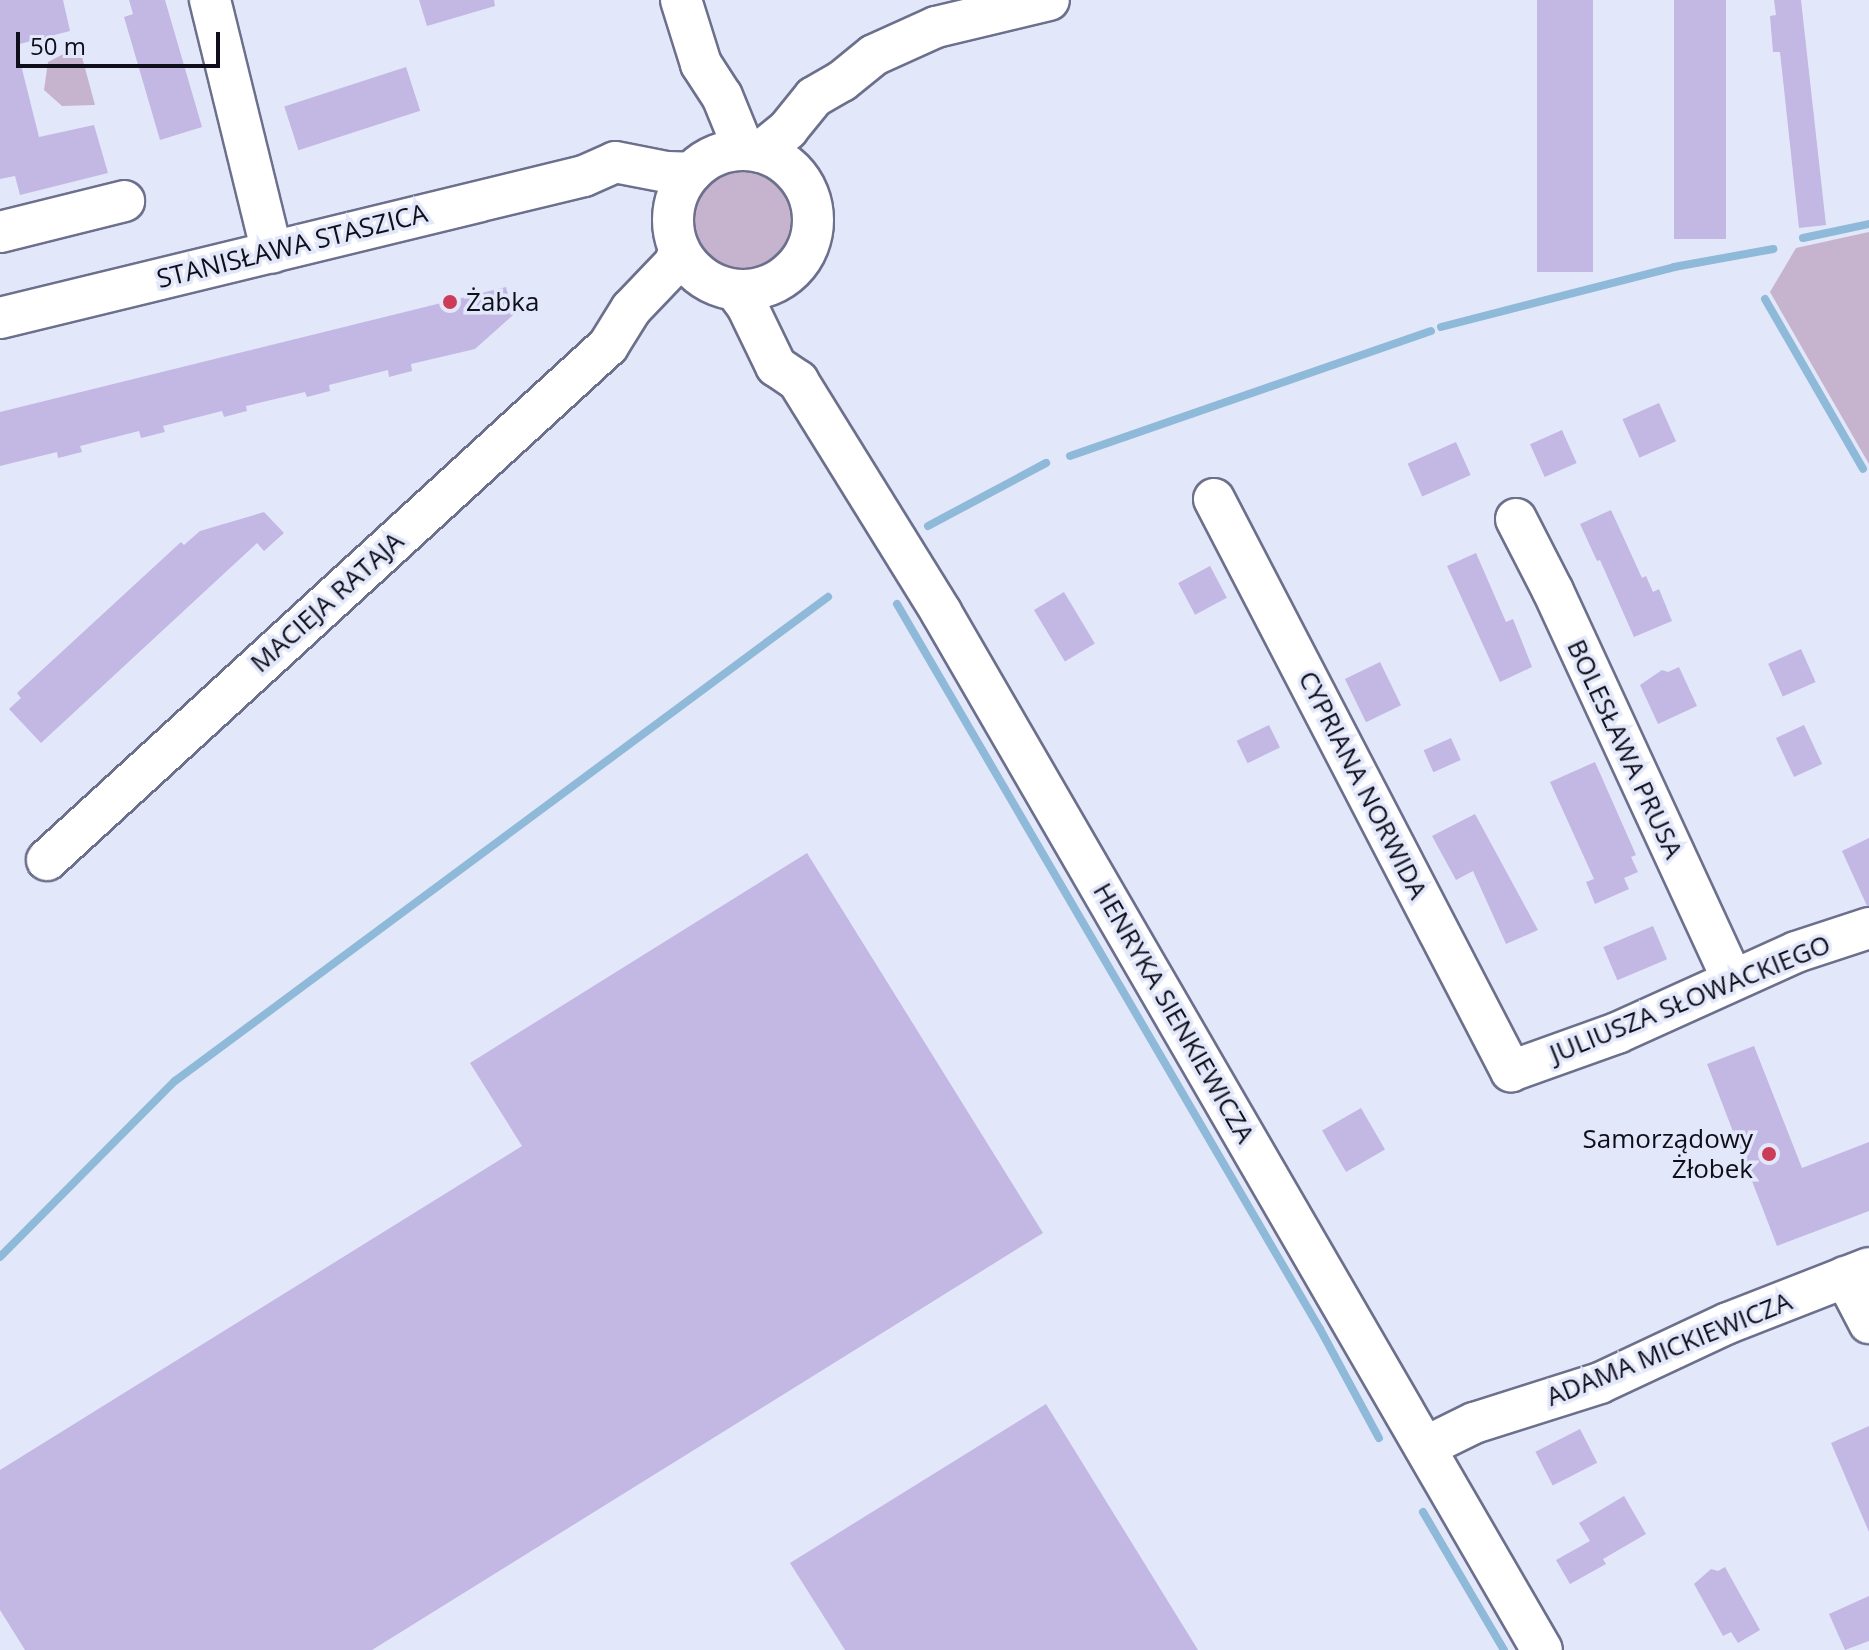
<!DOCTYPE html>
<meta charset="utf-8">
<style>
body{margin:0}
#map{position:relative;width:1869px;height:1650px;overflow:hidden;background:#e3e7fa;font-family:"Open Sans",sans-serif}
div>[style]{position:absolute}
.green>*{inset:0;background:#c6b3cd}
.round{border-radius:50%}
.stream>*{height:8px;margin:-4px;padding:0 4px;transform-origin:4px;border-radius:4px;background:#8eb9d8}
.building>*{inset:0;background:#c3b7e4;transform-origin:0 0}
.roads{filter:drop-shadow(2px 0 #6c708d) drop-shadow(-2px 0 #6c708d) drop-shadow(0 2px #6c708d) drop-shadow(0 -2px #6c708d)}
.minor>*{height:40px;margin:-20px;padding:0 20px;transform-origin:20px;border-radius:20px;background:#fff}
.minor>.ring{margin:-20px;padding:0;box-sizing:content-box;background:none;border:40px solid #fff;border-radius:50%}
.dots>*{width:22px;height:22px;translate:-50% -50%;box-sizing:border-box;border:4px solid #e3e7fa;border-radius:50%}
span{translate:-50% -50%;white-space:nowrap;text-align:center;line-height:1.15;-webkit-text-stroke:7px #e3e7fa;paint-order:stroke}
.street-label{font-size:26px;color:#0e0f1a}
.poi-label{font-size:26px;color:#0e0f1a}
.left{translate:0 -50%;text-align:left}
.right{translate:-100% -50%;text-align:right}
.scale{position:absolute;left:16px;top:32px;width:204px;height:36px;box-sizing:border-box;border:4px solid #0e0f1a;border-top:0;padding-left:10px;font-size:24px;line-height:28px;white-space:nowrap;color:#0e0f1a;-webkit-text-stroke:6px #e3e7fa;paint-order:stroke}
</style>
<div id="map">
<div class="green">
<div style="clip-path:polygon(79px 46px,95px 105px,62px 106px,44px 90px,48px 62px)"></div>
<div class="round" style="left:691px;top:168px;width:106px;height:106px"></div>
<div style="clip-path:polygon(1869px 232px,1869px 464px,1770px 292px,1796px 248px)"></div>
</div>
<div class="stream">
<div style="left:1803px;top:238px;width:67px;rotate:-12deg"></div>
<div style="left:1765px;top:299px;width:196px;rotate:60deg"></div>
<div style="left:1441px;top:327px;width:241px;rotate:-14.4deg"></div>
<div style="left:1674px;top:267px;width:101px;rotate:-10.3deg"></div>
<div style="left:1070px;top:456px;width:382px;rotate:-19.1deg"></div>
<div style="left:928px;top:526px;width:134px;rotate:-28.1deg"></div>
<div style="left:897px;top:604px;width:839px;rotate:59.74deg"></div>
<div style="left:1320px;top:1329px;width:124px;rotate:61.6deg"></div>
<div style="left:0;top:1257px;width:248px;rotate:-45.2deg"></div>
<div style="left:175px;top:1081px;width:813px;rotate:-36.55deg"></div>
<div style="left:1423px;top:1512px;width:160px;rotate:59.6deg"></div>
</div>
<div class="building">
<div style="clip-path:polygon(0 0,63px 0,70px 31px,16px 45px,39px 137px,94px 125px,108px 173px,20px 195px,15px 176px,0 179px)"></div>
<div style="clip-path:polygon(129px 0,165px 0,202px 127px,160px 140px,124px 17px,133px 14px)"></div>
<div style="clip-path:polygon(419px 0,494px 0,495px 6px,427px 26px)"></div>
<div style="left:1537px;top:0;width:56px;height:272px"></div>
<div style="left:1674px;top:0;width:52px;height:239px"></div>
<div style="clip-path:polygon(1774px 0,1801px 0,1826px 225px,1799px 228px,1780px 52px,1773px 52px,1770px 16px,1776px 15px)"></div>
<div style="left:406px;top:67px;width:46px;height:128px;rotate:72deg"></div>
<div style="clip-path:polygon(506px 287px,513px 315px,475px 349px,411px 364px,412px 371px,389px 377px,388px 370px,329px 385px,330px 391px,307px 397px,305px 392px,246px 406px,247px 411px,224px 417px,222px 411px,163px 426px,165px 432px,141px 438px,139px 431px,80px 446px,82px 452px,58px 458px,57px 452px,0 466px,0 412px)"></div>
<div style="left:1659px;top:403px;width:42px;height:40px;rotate:66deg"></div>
<div style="left:1562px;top:430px;width:36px;height:35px;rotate:66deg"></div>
<div style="left:1456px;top:442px;width:36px;height:53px;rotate:66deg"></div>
<div style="clip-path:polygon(1611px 510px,1642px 578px,1646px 576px,1653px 592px,1659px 589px,1672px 621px,1634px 637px,1600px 560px,1597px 561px,1580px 524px)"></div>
<div style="clip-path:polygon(264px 512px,284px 533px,264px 551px,257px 543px,41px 743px,9px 709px,21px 698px,17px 693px,181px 542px,184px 545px,200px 531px)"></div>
<div style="clip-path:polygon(1476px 553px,1506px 622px,1513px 619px,1532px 667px,1500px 682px,1447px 566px)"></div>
<div style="left:1210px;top:566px;width:36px;height:36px;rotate:62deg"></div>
<div style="left:1064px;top:592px;width:60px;height:35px;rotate:59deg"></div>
<div style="left:1801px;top:649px;width:36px;height:36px;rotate:66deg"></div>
<div style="left:1380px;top:662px;width:48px;height:39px;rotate:64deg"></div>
<div style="clip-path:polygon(1679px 667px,1697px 706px,1658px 724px,1640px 685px,1662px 670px,1668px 672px)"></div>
<div style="left:1269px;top:725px;width:25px;height:36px;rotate:64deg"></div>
<div style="left:1804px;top:725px;width:43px;height:31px;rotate:65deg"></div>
<div style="left:1451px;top:738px;width:24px;height:30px;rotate:66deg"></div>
<div style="clip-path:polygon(1595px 762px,1636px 855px,1631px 857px,1638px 872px,1624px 878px,1629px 889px,1595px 904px,1586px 882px,1594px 879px,1550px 782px)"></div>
<div style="clip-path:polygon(1475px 814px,1538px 930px,1506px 944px,1473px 871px,1456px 880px,1432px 836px)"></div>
<div style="clip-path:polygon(1869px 838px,1869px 906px,1867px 906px,1842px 851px)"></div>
<div style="clip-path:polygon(807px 853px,1043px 1233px,372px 1650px,25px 1650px,0 1610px,0 1470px,522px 1146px,470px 1063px)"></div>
<div style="left:1653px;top:926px;width:36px;height:54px;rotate:67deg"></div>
<div style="clip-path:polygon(1754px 1046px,1802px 1168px,1869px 1142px,1869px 1211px,1777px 1246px,1707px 1064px)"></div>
<div style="left:1361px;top:1108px;width:48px;height:45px;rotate:60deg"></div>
<div style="clip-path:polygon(1046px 1404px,1198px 1650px,845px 1650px,790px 1563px)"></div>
<div style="clip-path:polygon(1869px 1426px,1869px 1532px,1831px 1443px)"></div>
<div style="left:1580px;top:1429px;width:38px;height:50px;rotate:63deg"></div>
<div style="clip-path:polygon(1624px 1496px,1646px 1534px,1603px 1559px,1606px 1564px,1570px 1584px,1556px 1560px,1590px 1541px,1579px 1523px)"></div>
<div style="clip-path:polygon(1725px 1567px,1760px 1630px,1738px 1643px,1731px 1632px,1723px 1636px,1694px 1584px,1711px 1569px,1718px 1571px)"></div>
<div style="clip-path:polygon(1869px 1596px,1869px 1641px,1845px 1650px,1829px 1614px)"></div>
</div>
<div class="roads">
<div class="minor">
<div style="left:210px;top:0;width:260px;rotate:76.2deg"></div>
<div style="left:681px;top:0;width:67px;rotate:72.6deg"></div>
<div style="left:701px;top:64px;width:38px;rotate:57deg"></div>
<div style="left:722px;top:96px;width:58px;rotate:67.8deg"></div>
<div class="ring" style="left:673px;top:150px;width:100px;height:100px"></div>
<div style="left:760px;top:152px;width:36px;rotate:-39deg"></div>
<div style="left:788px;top:129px;width:41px;rotate:-50.9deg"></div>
<div style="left:814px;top:97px;width:32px;rotate:-30deg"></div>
<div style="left:842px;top:81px;width:41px;rotate:-39.1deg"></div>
<div style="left:874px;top:55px;width:68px;rotate:-24.3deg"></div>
<div style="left:936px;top:27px;width:116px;rotate:-13.4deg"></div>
<div style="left:0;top:232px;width:128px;rotate:-14deg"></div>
<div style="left:735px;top:290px;width:20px;rotate:53deg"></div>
<div style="left:747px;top:306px;width:67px;rotate:64.2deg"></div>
<div style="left:776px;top:366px;width:27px;rotate:34deg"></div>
<div style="left:798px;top:381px;width:272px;rotate:58.2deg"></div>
<div style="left:941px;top:612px;width:1199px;rotate:59.93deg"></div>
<div style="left:0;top:318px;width:601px;rotate:-13.67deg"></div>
<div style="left:584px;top:176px;width:34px;rotate:-24deg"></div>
<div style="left:615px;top:162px;width:53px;rotate:10.9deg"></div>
<div style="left:667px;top:172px;width:24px;rotate:2deg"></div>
<div style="left:1214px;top:499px;width:645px;rotate:62.56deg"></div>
<div style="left:1511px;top:1071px;width:113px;rotate:-19.7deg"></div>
<div style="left:1617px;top:1033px;width:196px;rotate:-24.3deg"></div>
<div style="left:1796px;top:952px;width:77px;rotate:-18.2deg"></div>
<div style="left:1516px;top:519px;width:81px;rotate:62.8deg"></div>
<div style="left:1553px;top:591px;width:427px;rotate:65.2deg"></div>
<div style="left:47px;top:860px;width:761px;rotate:-42.5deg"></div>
<div style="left:608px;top:346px;width:44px;rotate:-58.1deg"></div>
<div style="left:631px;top:309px;width:64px;rotate:-46.3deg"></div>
<div style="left:675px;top:263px;width:14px;rotate:-73deg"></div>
<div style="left:1845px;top:1277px;width:52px;rotate:62.4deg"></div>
<div style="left:1425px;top:1447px;width:55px;rotate:-26.1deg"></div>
<div style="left:1474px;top:1423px;width:132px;rotate:-17.6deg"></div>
<div style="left:1600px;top:1383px;width:141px;rotate:-25.1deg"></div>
<div style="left:1728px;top:1323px;width:151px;rotate:-21.3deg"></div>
</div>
</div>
<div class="dots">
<div style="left:450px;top:302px;background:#cc3c58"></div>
<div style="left:1769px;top:1154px;background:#cc3c58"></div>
</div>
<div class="street-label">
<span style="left:292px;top:246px;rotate:-14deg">STANISŁAWA STASZICA</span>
<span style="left:327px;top:602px;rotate:-42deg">MACIEJA RATAJA</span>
<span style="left:1625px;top:749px;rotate:65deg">BOLESŁAWA PRUSA</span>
<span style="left:1363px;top:785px;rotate:63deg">CYPRIANA NORWIDA</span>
<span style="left:1690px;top:999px;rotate:-22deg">JULIUSZA SŁOWACKIEGO</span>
<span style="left:1174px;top:1013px;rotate:60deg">HENRYKA SIENKIEWICZA</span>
<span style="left:1669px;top:1349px;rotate:-22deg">ADAMA MICKIEWICZA</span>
</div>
<div class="poi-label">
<span class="left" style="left:466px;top:302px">Żabka</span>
<span class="right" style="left:1753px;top:1154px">Samorządowy<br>Żłobek</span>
</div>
<div class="scale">50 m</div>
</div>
